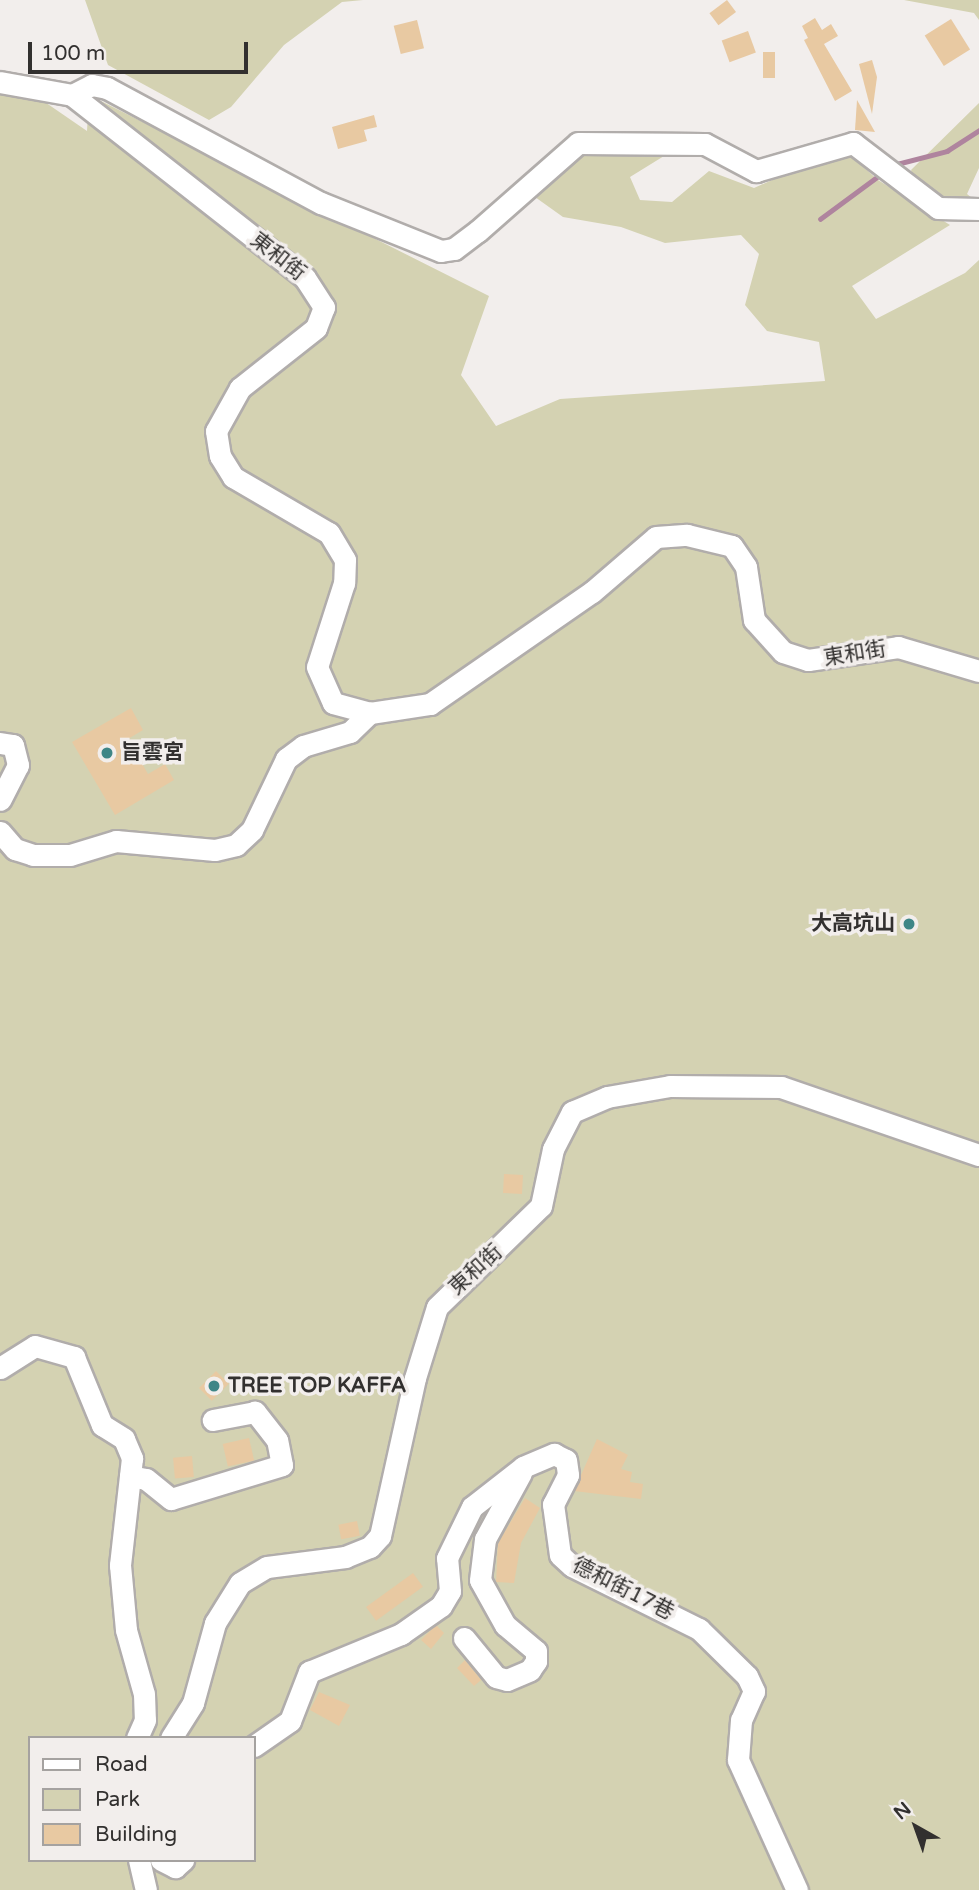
<!DOCTYPE html>
<meta charset="utf-8">
<style>
body{margin:0}
#map{position:relative;width:979px;height:1890px;overflow:hidden;background:#f2eeec;font-family:"Varela Round","Noto Sans TC",sans-serif}
div>[style]{position:absolute}
.green>*{inset:0;background:#d4d2b2}
.stream>*{height:4.5px;margin:-2.25px;padding:0 2.25px;transform-origin:2.25px;border-radius:2.25px;background:#af849e}
.building>*{inset:0;background:#e8c9a2;transform-origin:0 0}
.roads{filter:drop-shadow(2px 0 #b1adab) drop-shadow(-2px 0 #b1adab) drop-shadow(0 2px #b1adab) drop-shadow(0 -2px #b1adab)}
.minor>*{height:21px;margin:-10.5px;padding:0 10.5px;transform-origin:10.5px;border-radius:10.5px;background:#fff}
.dots>*{width:19px;height:19px;translate:-50% -50%;box-sizing:border-box;border:4px solid #f2eeec;border-radius:50%}
span{translate:-50% -50%;white-space:nowrap;text-align:center;line-height:1.15;-webkit-text-stroke:7px #f2eeec;paint-order:stroke}
.street-label{font-size:21px;color:#32302f}
.poi-label{font-size:21px;color:#32302f;font-weight:700}
.left{translate:0 -50%;text-align:left}
.right{translate:-100% -50%;text-align:right}
.legend{position:absolute;left:28px;top:1736px;width:228px;height:126px;box-sizing:border-box;background:#f2eeec;border:2px solid #a5a2a0;margin:0;padding:9px 12px;list-style:none;font-size:21px;color:#32302f}
.legend li{display:flex;align-items:center;gap:14px;height:35px}
.legend b{width:35px;border:2px solid #a5a2a0}
.north{position:absolute;left:881px;top:1792px;width:70px;height:70px;-webkit-text-stroke:5px #f2eeec;paint-order:stroke;rotate:320deg;font-size:19px;font-weight:700;line-height:28px;text-align:center;color:#32302f}
.north::after{content:'';display:block;margin:auto;width:24px;height:32px;background:#32302f;clip-path:polygon(50% 0,100% 100%,50% 72%,0 100%)}
.scale{position:absolute;left:28px;top:42px;width:220px;height:32px;box-sizing:border-box;border:4px solid #32302f;border-top:0;padding-left:9px;font-size:21px;line-height:24px;white-space:nowrap;color:#32302f;-webkit-text-stroke:5px #f2eeec;paint-order:stroke}
</style>
<div id="map">
<div class="green">
<div style="clip-path:polygon(85px 0,363px 0,342px 2px,284px 45px,231px 107px,209px 120px,108px 65px)"></div>
<div style="clip-path:polygon(904px 0,979px 0,979px 20px,974px 13px)"></div>
<div style="clip-path:polygon(evenodd,0 90px,39px 98px,87px 131px,89px 95px,489px 296px,461px 375px,496px 426px,560px 399px,825px 381px,819px 342px,767px 331px,745px 305px,759px 254px,741px 235px,665px 243px,621px 227px,563px 217px,528px 192px,589px 148px,653px 146px,664px 156px,630px 177px,640px 200px,672px 202px,709px 171px,754px 188px,843px 149px,878px 180px,950px 225px,852px 286px,876px 319px,965px 273px,979px 260px,979px 1890px,0 1890px,0 90px,30px 1738px,254px 1738px,254px 1860px,30px 1860px,30px 1738px)"></div>
<div style="clip-path:polygon(979px 103px,979px 168px,967px 194px,977px 202px,963px 214px,920px 194px,911px 170px)"></div>
</div>
<div class="stream">
<div style="left:893px;top:165px;width:56px;rotate:-14.5deg"></div>
<div style="left:947px;top:151px;width:38px;rotate:-33deg"></div>
<div style="left:820px;top:219px;width:71px;rotate:-36.4deg"></div>
</div>
<div class="building">
<div style="left:727px;top:0;width:15px;height:22px;rotate:53deg"></div>
<div style="clip-path:polygon(815px 18px,822px 30px,831px 24px,838px 36px,824px 44px,852px 91px,835px 101px,804px 40px,808px 38px,802px 26px)"></div>
<div style="left:951px;top:19px;width:36px;height:31px;rotate:58deg"></div>
<div style="left:417px;top:20px;width:29px;height:24px;rotate:76deg"></div>
<div style="left:748px;top:31px;width:23px;height:28px;rotate:70deg"></div>
<div style="left:763px;top:52px;width:12px;height:26px"></div>
<div style="clip-path:polygon(872px 60px,877px 77px,872px 114px,859px 64px)"></div>
<div style="clip-path:polygon(857px 100px,875px 132px,855px 130px)"></div>
<div style="clip-path:polygon(374px 115px,377px 127px,364px 130px,367px 141px,338px 149px,332px 127px)"></div>
<div style="clip-path:polygon(131px 708px,143px 730px,128px 739px,148px 774px,165px 764px,174px 780px,115px 815px,72px 742px)"></div>
<div style="left:504px;top:1174px;width:19px;height:19px;rotate:3deg"></div>
<div style="left:216px;top:1371px;width:18px;height:24px;rotate:45deg"></div>
<div style="left:249px;top:1438px;width:23px;height:27px;rotate:77deg"></div>
<div style="clip-path:polygon(597px 1439px,628px 1455px,621px 1469px,632px 1472px,630px 1482px,643px 1484px,641px 1499px,574px 1491px)"></div>
<div style="left:192px;top:1456px;width:21px;height:19px;rotate:85deg"></div>
<div style="clip-path:polygon(525px 1498px,540px 1508px,521px 1543px,514px 1583px,496px 1582px,498px 1543px)"></div>
<div style="left:357px;top:1521px;width:15px;height:19px;rotate:79deg"></div>
<div style="left:413px;top:1573px;width:17px;height:58px;rotate:54deg"></div>
<div style="clip-path:polygon(436px 1625px,444px 1633px,431px 1649px,421px 1640px)"></div>
<div style="clip-path:polygon(465px 1660px,481px 1680px,474px 1686px,457px 1668px)"></div>
<div style="clip-path:polygon(319px 1692px,350px 1705px,339px 1726px,310px 1710px)"></div>
</div>
<div class="roads">
<div class="minor">
<div style="left:0;top:82px;width:73px;rotate:10.2deg"></div>
<div style="left:72px;top:95px;width:296px;rotate:38.1deg"></div>
<div style="left:305px;top:278px;width:35px;rotate:57deg"></div>
<div style="left:324px;top:307px;width:22px;rotate:111deg"></div>
<div style="left:316px;top:328px;width:97px;rotate:141.7deg"></div>
<div style="left:240px;top:388px;width:49px;rotate:119.2deg"></div>
<div style="left:216px;top:431px;width:25px;rotate:81deg"></div>
<div style="left:220px;top:456px;width:25px;rotate:58deg"></div>
<div style="left:233px;top:477px;width:111px;rotate:30.3deg"></div>
<div style="left:329px;top:533px;width:31px;rotate:59deg"></div>
<div style="left:345px;top:560px;width:23px;rotate:92deg"></div>
<div style="left:344px;top:583px;width:88px;rotate:107.8deg"></div>
<div style="left:317px;top:667px;width:39px;rotate:66deg"></div>
<div style="left:333px;top:703px;width:38px;rotate:15deg"></div>
<div style="left:370px;top:713px;width:61px;rotate:-8.5deg"></div>
<div style="left:430px;top:704px;width:197px;rotate:-34.7deg"></div>
<div style="left:592px;top:592px;width:84px;rotate:-40.7deg"></div>
<div style="left:656px;top:537px;width:31px;rotate:-4deg"></div>
<div style="left:687px;top:535px;width:46px;rotate:13.7deg"></div>
<div style="left:732px;top:546px;width:25px;rotate:56deg"></div>
<div style="left:746px;top:567px;width:54px;rotate:81.4deg"></div>
<div style="left:754px;top:620px;width:43px;rotate:47.8deg"></div>
<div style="left:783px;top:652px;width:26px;rotate:18deg"></div>
<div style="left:808px;top:660px;width:91px;rotate:-8.2deg"></div>
<div style="left:898px;top:647px;width:84px;rotate:16.5deg"></div>
<div style="left:72px;top:95px;width:22px;rotate:-27deg"></div>
<div style="left:92px;top:85px;width:15px;rotate:11deg"></div>
<div style="left:107px;top:88px;width:243px;rotate:28.3deg"></div>
<div style="left:321px;top:203px;width:129px;rotate:21.8deg"></div>
<div style="left:441px;top:251px;width:13px;rotate:-9deg"></div>
<div style="left:454px;top:249px;width:30px;rotate:-37deg"></div>
<div style="left:478px;top:231px;width:133px;rotate:-41.3deg"></div>
<div style="left:578px;top:143px;width:127px;rotate:0.5deg"></div>
<div style="left:705px;top:144px;width:58px;rotate:27.9deg"></div>
<div style="left:756px;top:171px;width:101px;rotate:-16.1deg"></div>
<div style="left:853px;top:143px;width:107px;rotate:37.4deg"></div>
<div style="left:938px;top:208px;width:41px;rotate:1.4deg"></div>
<div style="left:0;top:743px;width:13px;rotate:9deg"></div>
<div style="left:13px;top:745px;width:21px;rotate:76deg"></div>
<div style="left:18px;top:765px;width:39px;rotate:117deg"></div>
<div style="left:0;top:832px;width:23px;rotate:49deg"></div>
<div style="left:15px;top:849px;width:19px;rotate:18deg"></div>
<div style="left:33px;top:855px;width:37px"></div>
<div style="left:70px;top:855px;width:48px;rotate:-16.9deg"></div>
<div style="left:116px;top:841px;width:99px;rotate:5.2deg"></div>
<div style="left:215px;top:850px;width:22px;rotate:-13deg"></div>
<div style="left:236px;top:845px;width:22px;rotate:-43deg"></div>
<div style="left:252px;top:830px;width:79px;rotate:-64.4deg"></div>
<div style="left:286px;top:759px;width:21px;rotate:-37deg"></div>
<div style="left:303px;top:746px;width:49px;rotate:-16.6deg"></div>
<div style="left:350px;top:732px;width:28px;rotate:-44deg"></div>
<div style="left:0;top:1368px;width:41px;rotate:-32.2deg"></div>
<div style="left:35px;top:1346px;width:41px;rotate:15.8deg"></div>
<div style="left:74px;top:1357px;width:74px;rotate:67.6deg"></div>
<div style="left:102px;top:1425px;width:26px;rotate:32deg"></div>
<div style="left:124px;top:1439px;width:21px;rotate:67deg"></div>
<div style="left:132px;top:1458px;width:108px;rotate:96.4deg"></div>
<div style="left:120px;top:1565px;width:65px;rotate:84.7deg"></div>
<div style="left:126px;top:1630px;width:66px;rotate:74.3deg"></div>
<div style="left:144px;top:1694px;width:26px;rotate:88deg"></div>
<div style="left:145px;top:1720px;width:20px;rotate:114deg"></div>
<div style="left:130px;top:1476px;width:16px;rotate:11deg"></div>
<div style="left:146px;top:1479px;width:32px;rotate:39deg"></div>
<div style="left:171px;top:1499px;width:116px;rotate:-17deg"></div>
<div style="left:282px;top:1465px;width:25px;rotate:-101deg"></div>
<div style="left:277px;top:1440px;width:36px;rotate:-128deg"></div>
<div style="left:255px;top:1412px;width:43px;rotate:169.2deg"></div>
<div style="left:464px;top:1638px;width:50px;rotate:50.6deg"></div>
<div style="left:496px;top:1677px;width:11px;rotate:15deg"></div>
<div style="left:507px;top:1680px;width:25px;rotate:-23deg"></div>
<div style="left:530px;top:1670px;width:11px;rotate:-56deg"></div>
<div style="left:536px;top:1661px;width:10px;rotate:-90deg"></div>
<div style="left:536px;top:1651px;width:40px;rotate:-140deg"></div>
<div style="left:505px;top:1625px;width:51px;rotate:-119.1deg"></div>
<div style="left:480px;top:1580px;width:41px;rotate:-83deg"></div>
<div style="left:485px;top:1539px;width:75px;rotate:-61.4deg"></div>
<div style="left:171px;top:1738px;width:41px;rotate:-57.8deg"></div>
<div style="left:193px;top:1703px;width:83px;rotate:-74.6deg"></div>
<div style="left:215px;top:1623px;width:47px;rotate:-58deg"></div>
<div style="left:240px;top:1583px;width:31px;rotate:-31deg"></div>
<div style="left:267px;top:1567px;width:79px;rotate:-7.3deg"></div>
<div style="left:345px;top:1557px;width:27px;rotate:-22deg"></div>
<div style="left:370px;top:1547px;width:15px;rotate:-48deg"></div>
<div style="left:380px;top:1536px;width:162px;rotate:-77.5deg"></div>
<div style="left:415px;top:1378px;width:74px;rotate:-72.8deg"></div>
<div style="left:437px;top:1307px;width:145px;rotate:-44.2deg"></div>
<div style="left:541px;top:1206px;width:58px;rotate:-78.1deg"></div>
<div style="left:553px;top:1149px;width:42px;rotate:-62.8deg"></div>
<div style="left:572px;top:1112px;width:38px;rotate:-23deg"></div>
<div style="left:607px;top:1097px;width:64px;rotate:-9.9deg"></div>
<div style="left:670px;top:1086px;width:111px;rotate:0.5deg"></div>
<div style="left:781px;top:1087px;width:209px;rotate:19deg"></div>
<div style="left:254px;top:1746px;width:44px;rotate:-34.8deg"></div>
<div style="left:290px;top:1721px;width:53px;rotate:-68.8deg"></div>
<div style="left:309px;top:1672px;width:100px;rotate:-22.4deg"></div>
<div style="left:401px;top:1634px;width:49px;rotate:-35deg"></div>
<div style="left:441px;top:1606px;width:17px;rotate:-59deg"></div>
<div style="left:450px;top:1591px;width:33px;rotate:-95deg"></div>
<div style="left:447px;top:1558px;width:57px;rotate:-63.9deg"></div>
<div style="left:472px;top:1507px;width:65px;rotate:-38.1deg"></div>
<div style="left:523px;top:1467px;width:34px;rotate:-23deg"></div>
<div style="left:554px;top:1454px;width:13px;rotate:27deg"></div>
<div style="left:566px;top:1460px;width:15px;rotate:82deg"></div>
<div style="left:568px;top:1475px;width:33px;rotate:117deg"></div>
<div style="left:553px;top:1504px;width:51px;rotate:82.2deg"></div>
<div style="left:560px;top:1555px;width:16px;rotate:43deg"></div>
<div style="left:572px;top:1566px;width:142px;rotate:26.4deg"></div>
<div style="left:699px;top:1629px;width:67px;rotate:44.4deg"></div>
<div style="left:747px;top:1676px;width:17px;rotate:65deg"></div>
<div style="left:754px;top:1691px;width:32px;rotate:114deg"></div>
<div style="left:741px;top:1720px;width:40px;rotate:94.3deg"></div>
<div style="left:738px;top:1760px;width:143px;rotate:65.6deg"></div>
<div style="left:139px;top:1860px;width:31px;rotate:77deg"></div>
<div style="left:161px;top:1860px;width:16px;rotate:27deg"></div>
<div style="left:175px;top:1867px;width:11px;rotate:-41deg"></div>
</div>
</div>
<div class="dots">
<div style="left:107px;top:753px;background:#3e8687"></div>
<div style="left:909px;top:924px;background:#3e8687"></div>
<div style="left:214px;top:1386px;background:#3e8687"></div>
</div>
<div class="street-label">
<span style="left:278px;top:257px;rotate:38deg">東和街</span>
<span style="left:855px;top:654px;rotate:-9deg">東和街</span>
<span style="left:476px;top:1270px;rotate:-42deg">東和街</span>
<span style="left:623px;top:1589px;rotate:27deg">德和街17巷</span>
</div>
<div class="poi-label">
<span class="left" style="left:121px;top:753px">旨雲宮</span>
<span class="right" style="left:895px;top:924px">大高坑山</span>
<span class="left" style="left:228px;top:1386px">TREE TOP KAFFA</span>
</div>
<ul class="legend">
<li><b style="height:9px;background:#fff"></b>Road</li>
<li><b style="height:19px;background:#d4d2b2"></b>Park</li>
<li><b style="height:19px;background:#e8c9a2"></b>Building</li>
</ul>
<div class="north">N</div>
<div class="scale">100 m</div>
</div>
